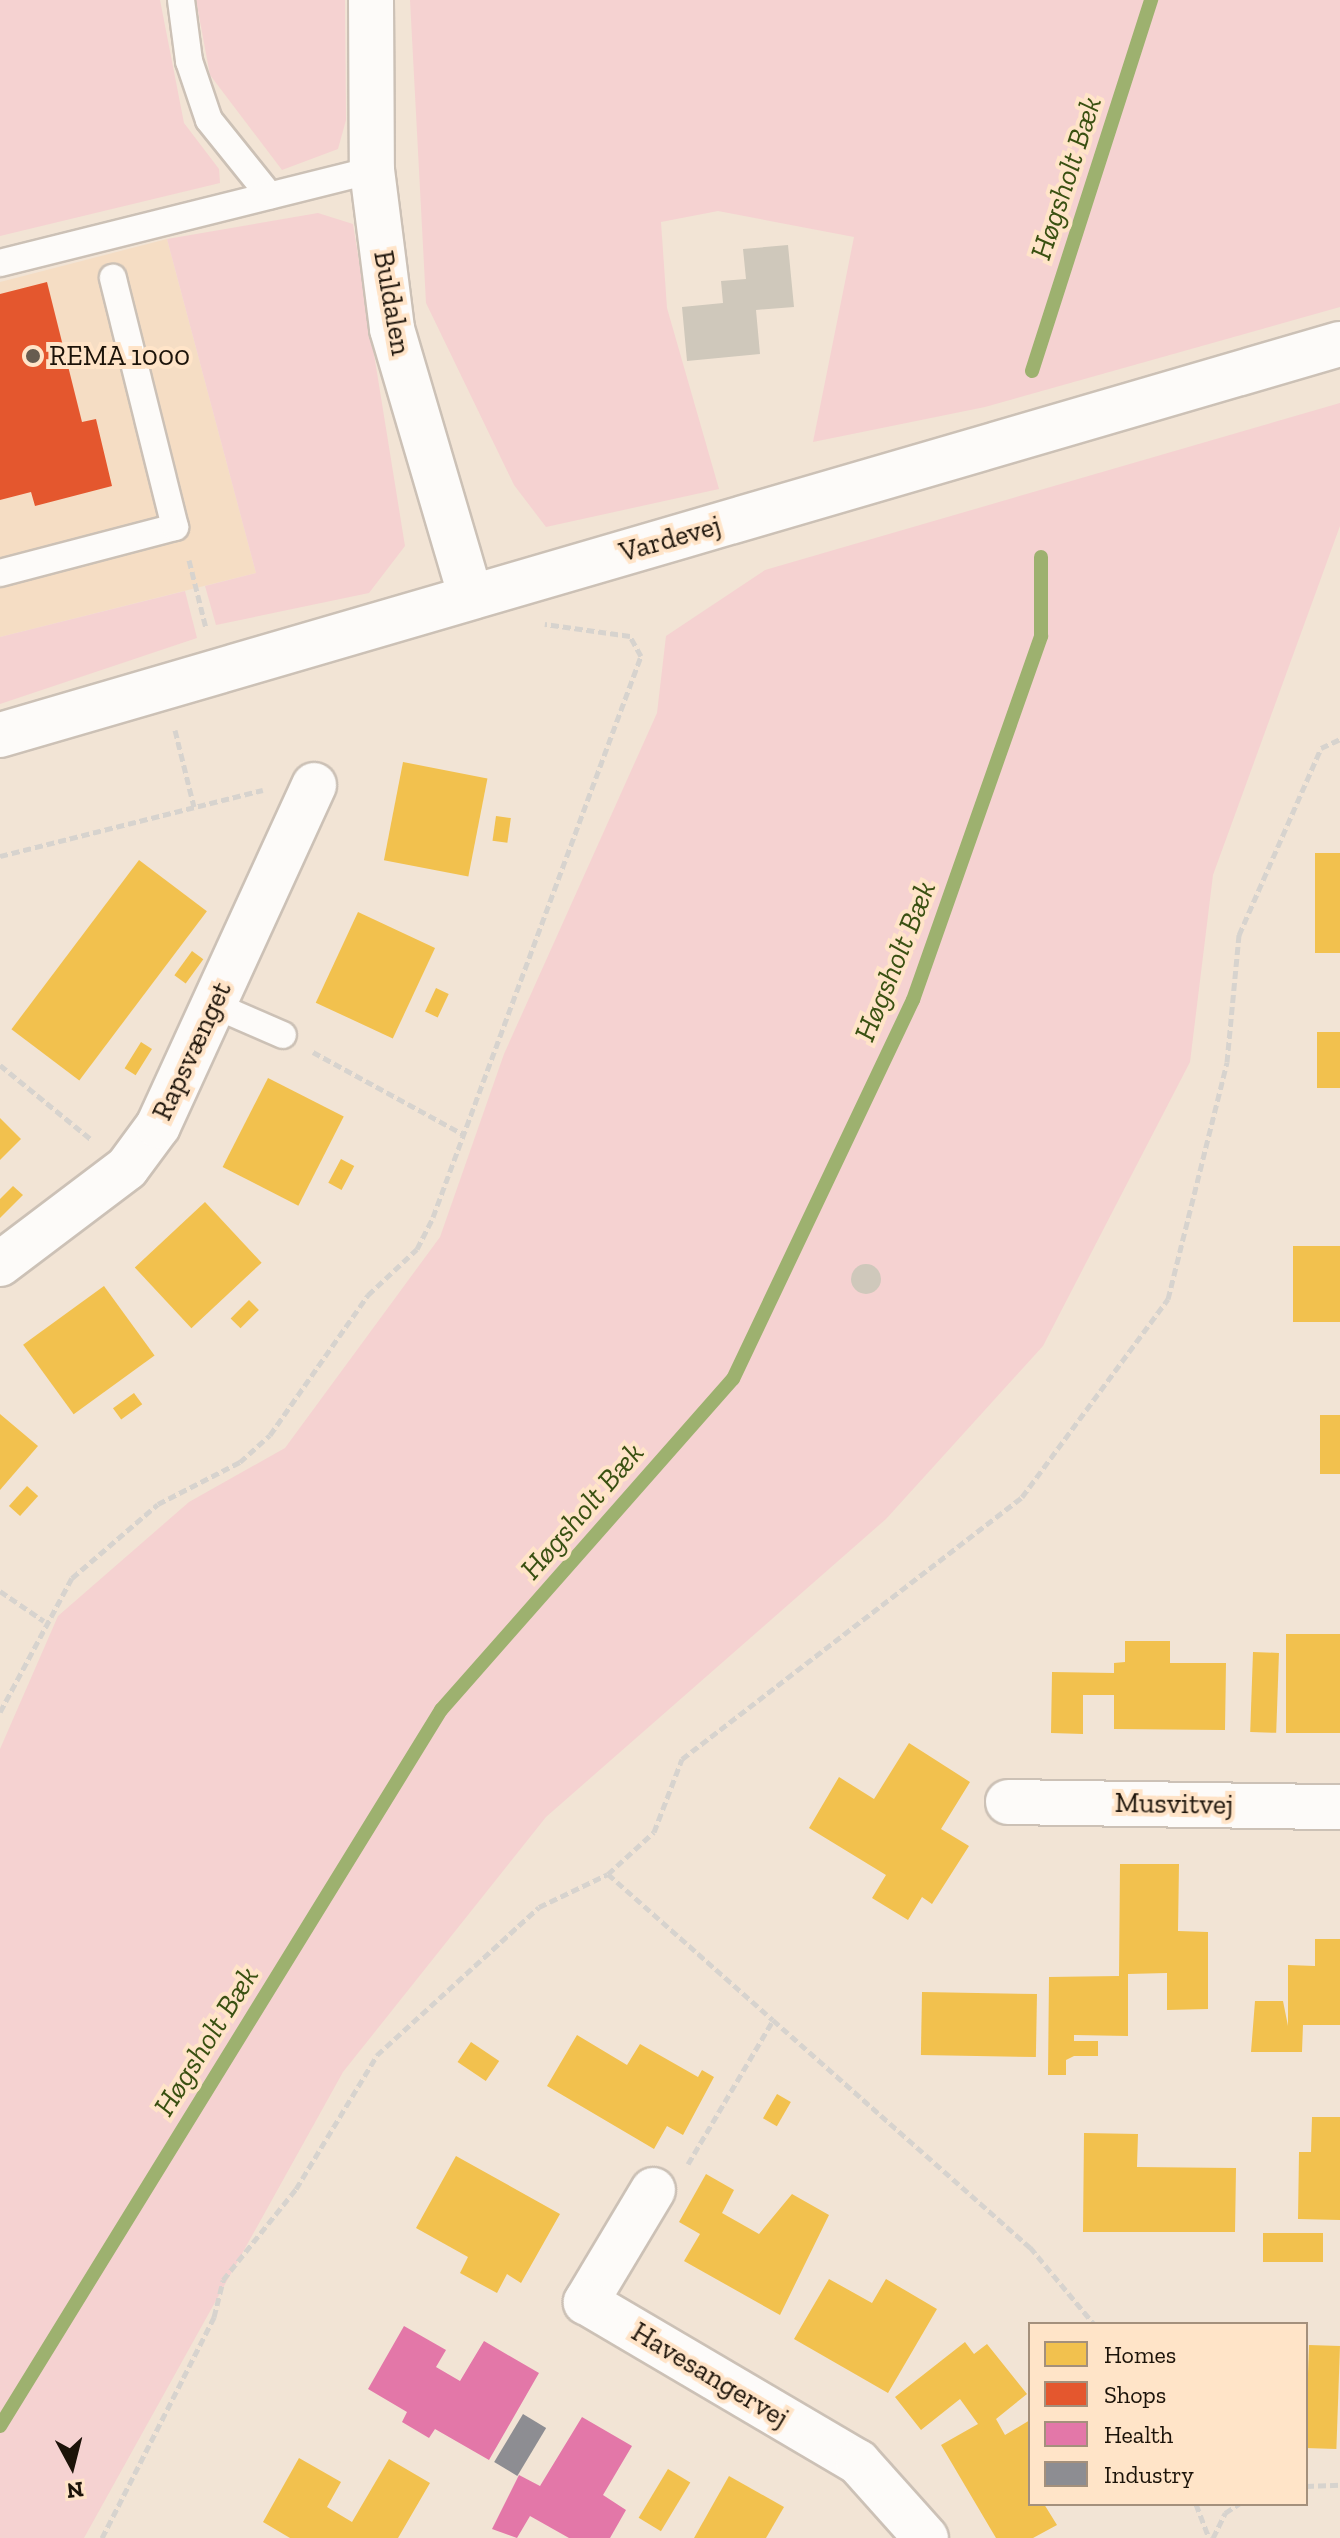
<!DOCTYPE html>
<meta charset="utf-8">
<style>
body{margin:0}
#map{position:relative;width:1340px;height:2538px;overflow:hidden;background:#f2e4d5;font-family:"Zilla Slab",serif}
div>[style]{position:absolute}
.built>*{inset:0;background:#f5ddc4}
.green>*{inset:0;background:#f5d2d1}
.homes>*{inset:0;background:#f2c14e;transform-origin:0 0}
.shops>*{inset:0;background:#e4572e}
.health>*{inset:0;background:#e377a8}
.industry>*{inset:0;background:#8d8d92;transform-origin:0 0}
.stream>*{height:14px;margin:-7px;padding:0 7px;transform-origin:7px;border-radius:7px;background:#9db16f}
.building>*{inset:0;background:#cfc8bb}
.round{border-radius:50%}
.path>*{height:5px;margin-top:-2.5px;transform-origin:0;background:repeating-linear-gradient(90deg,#d7d3ce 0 8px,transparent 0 12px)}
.roads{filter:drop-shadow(2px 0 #ccc1b6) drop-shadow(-2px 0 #ccc1b6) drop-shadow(0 2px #ccc1b6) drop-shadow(0 -2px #ccc1b6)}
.lane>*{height:26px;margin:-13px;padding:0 13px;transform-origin:13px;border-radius:13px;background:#fdfbf9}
.street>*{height:44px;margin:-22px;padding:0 22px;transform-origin:22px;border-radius:22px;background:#fdfbf9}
.secondary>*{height:44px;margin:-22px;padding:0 22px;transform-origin:22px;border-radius:22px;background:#fdfbf9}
.dots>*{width:22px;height:22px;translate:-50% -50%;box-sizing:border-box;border:4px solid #ffe4c8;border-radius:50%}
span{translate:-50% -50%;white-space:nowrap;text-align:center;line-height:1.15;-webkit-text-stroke:8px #ffe4c8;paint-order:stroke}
.street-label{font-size:28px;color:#1c1309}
.poi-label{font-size:28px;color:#1c1309}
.left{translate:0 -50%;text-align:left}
.water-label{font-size:30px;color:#395011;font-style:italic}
.legend{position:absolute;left:1028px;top:2322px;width:280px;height:184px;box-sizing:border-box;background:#ffe4c8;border:2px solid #a4907c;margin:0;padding:10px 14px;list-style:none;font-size:24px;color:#1c1309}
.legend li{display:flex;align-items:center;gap:16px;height:40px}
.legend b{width:40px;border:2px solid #a4907c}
.north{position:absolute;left:32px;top:2426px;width:80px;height:80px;-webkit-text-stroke:6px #ffe4c8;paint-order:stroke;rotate:173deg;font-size:22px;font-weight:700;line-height:32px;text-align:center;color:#1c1309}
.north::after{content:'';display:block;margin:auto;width:28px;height:36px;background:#1c1309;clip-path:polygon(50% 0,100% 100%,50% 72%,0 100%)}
</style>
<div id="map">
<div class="built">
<div style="clip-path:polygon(167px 239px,256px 573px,0 637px,0 282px)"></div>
</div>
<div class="green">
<div style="clip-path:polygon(0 0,160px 0,184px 123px,219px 169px,220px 183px,0 236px)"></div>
<div style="clip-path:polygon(196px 0,345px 0,346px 120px,338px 149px,282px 170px,210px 75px)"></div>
<div style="clip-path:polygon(410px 0,1340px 0,1340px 307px,985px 407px,813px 442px,854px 237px,718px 211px,661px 222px,667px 308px,719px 489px,546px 527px,514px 485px,426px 303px)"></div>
<div style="clip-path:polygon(318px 213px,353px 224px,405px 546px,369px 593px,216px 625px,205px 586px,256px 573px,167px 239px)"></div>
<div style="clip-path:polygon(1340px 403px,1340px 526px,1213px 875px,1190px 1062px,1043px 1346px,886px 1519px,546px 1817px,343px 2072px,84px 2538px,0 2538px,0 1749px,58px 1616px,189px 1502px,285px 1448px,440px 1237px,504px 1054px,657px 713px,666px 636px,765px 570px)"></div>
<div style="clip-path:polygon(185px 591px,197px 638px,0 704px,0 637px)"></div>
</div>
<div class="homes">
<div style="left:403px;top:762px;width:86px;height:100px;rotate:11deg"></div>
<div style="left:496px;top:816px;width:15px;height:25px;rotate:8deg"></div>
<div style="left:1315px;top:853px;width:25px;height:100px"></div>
<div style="left:139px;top:860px;width:85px;height:212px;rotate:37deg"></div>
<div style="left:358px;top:912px;width:85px;height:100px;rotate:25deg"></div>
<div style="left:192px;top:951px;width:14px;height:30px;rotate:36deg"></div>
<div style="left:436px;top:988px;width:14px;height:26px;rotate:25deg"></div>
<div style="left:1317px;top:1032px;width:23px;height:56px"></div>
<div style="left:141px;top:1042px;width:13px;height:31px;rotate:32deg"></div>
<div style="left:268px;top:1078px;width:85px;height:100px;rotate:27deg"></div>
<div style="clip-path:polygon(0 1118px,21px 1139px,0 1160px)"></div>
<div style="left:341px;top:1159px;width:15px;height:27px;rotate:28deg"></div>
<div style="clip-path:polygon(13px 1186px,23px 1195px,0 1218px,0 1199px)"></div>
<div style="left:205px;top:1202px;width:83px;height:96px;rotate:47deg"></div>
<div style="left:1293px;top:1246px;width:47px;height:76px"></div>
<div style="left:104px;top:1286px;width:86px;height:100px;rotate:54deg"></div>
<div style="left:249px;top:1300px;width:14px;height:26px;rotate:45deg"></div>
<div style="left:134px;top:1393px;width:14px;height:26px;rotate:54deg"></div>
<div style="clip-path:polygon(0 1414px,38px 1446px,0 1490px)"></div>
<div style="left:1320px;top:1415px;width:20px;height:59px"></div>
<div style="left:27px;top:1486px;width:15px;height:27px;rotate:42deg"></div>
<div style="left:1286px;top:1634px;width:54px;height:99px"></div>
<div style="clip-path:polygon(1125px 1641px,1170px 1641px,1170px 1663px,1226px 1663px,1225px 1730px,1114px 1729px,1114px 1695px,1083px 1695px,1083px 1734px,1051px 1733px,1052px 1672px,1114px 1673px,1114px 1663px,1125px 1662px)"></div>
<div style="left:1253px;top:1652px;width:26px;height:80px;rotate:2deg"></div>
<div style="clip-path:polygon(909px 1743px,970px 1782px,941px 1829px,969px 1846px,932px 1904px,922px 1897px,908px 1920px,872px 1898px,886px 1875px,809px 1828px,839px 1777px,874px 1799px)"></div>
<div style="clip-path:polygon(1120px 1864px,1179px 1864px,1178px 1931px,1208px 1932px,1208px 2009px,1167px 2010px,1167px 1973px,1128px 1974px,1128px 2036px,1074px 2035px,1074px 2041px,1098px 2041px,1098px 2056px,1074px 2056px,1066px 2060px,1066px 2075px,1048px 2075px,1049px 1977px,1119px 1976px)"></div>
<div style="clip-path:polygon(1315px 1939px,1340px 1939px,1340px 2025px,1303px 2025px,1302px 2052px,1251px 2052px,1255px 2001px,1283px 2001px,1288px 2026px,1288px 1965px,1315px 1966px)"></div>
<div style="left:922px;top:1992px;width:115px;height:63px;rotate:1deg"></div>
<div style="clip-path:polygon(577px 2035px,627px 2065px,640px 2044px,698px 2077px,702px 2070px,714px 2077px,683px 2135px,667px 2126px,654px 2149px,547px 2086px)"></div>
<div style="left:471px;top:2042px;width:34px;height:24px;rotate:34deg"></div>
<div style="left:777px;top:2094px;width:16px;height:28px;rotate:30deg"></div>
<div style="clip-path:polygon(1312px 2117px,1340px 2117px,1340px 2220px,1298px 2219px,1299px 2152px,1311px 2152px)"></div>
<div style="clip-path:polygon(1084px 2133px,1138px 2134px,1137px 2167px,1236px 2168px,1235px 2232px,1083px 2232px)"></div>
<div style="clip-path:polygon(456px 2156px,560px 2214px,521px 2283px,507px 2274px,497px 2293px,460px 2273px,468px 2257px,416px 2228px)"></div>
<div style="clip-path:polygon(706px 2174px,734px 2190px,722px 2213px,759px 2234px,792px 2194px,829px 2215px,780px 2315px,684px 2261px,700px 2234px,679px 2222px)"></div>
<div style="left:1263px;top:2233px;width:60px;height:29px"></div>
<div style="clip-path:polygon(829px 2279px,872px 2303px,886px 2279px,937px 2309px,888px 2393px,794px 2339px)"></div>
<div style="clip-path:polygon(965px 2342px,974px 2354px,987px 2344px,1027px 2394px,996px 2419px,1005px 2435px,1030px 2420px,1030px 2504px,1044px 2504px,1057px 2525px,1033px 2538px,996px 2538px,941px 2445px,978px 2424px,960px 2399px,921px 2430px,895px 2397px)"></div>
<div style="left:1309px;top:2345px;width:31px;height:103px;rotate:2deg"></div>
<div style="clip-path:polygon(299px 2458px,341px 2482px,327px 2507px,352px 2522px,389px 2459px,430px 2483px,398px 2538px,290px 2538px,263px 2522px)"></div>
<div style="left:668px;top:2469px;width:26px;height:57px;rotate:31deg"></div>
<div style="clip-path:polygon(729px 2476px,784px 2507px,766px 2538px,694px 2538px)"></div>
</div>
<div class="shops">
<div style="clip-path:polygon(47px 282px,82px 422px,96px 419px,112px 486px,35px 506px,31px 492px,0 500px,0 294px)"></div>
</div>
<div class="health">
<div style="clip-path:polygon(404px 2326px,446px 2350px,436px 2367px,460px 2381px,484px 2341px,539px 2373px,489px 2460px,435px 2429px,429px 2438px,402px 2422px,407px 2412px,368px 2389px)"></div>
<div style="clip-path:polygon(582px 2417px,632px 2446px,603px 2495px,626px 2510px,610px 2538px,569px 2538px,530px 2516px,517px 2538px,492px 2529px,519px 2475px,540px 2486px)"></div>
</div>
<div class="industry">
<div style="left:523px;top:2414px;width:27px;height:56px;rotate:31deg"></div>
</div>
<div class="stream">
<div style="left:1032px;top:371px;width:390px;rotate:-72.2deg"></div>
<div style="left:0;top:2426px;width:841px;rotate:-58.37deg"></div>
<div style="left:441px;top:1710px;width:441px;rotate:-48.6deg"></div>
<div style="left:733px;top:1379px;width:420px;rotate:-64.6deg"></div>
<div style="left:913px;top:1000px;width:386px;rotate:-70.6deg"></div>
<div style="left:1041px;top:636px;width:79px;rotate:-90deg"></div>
</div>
<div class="building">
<div style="clip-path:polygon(788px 245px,794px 307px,756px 310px,760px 354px,687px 361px,682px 307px,723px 303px,721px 281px,746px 279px,743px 249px)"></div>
<div class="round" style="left:851px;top:1264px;width:30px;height:30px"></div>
</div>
<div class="path">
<div style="left:189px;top:560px;width:70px;rotate:76deg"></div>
<div style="left:175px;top:730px;width:79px;rotate:76.1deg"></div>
<div style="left:0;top:856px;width:271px;rotate:-14.1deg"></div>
<div style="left:313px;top:1052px;width:171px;rotate:28.7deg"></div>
<div style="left:0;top:1065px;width:119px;rotate:39.2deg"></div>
<div style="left:0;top:1591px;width:53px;rotate:34.3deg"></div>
<div style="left:0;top:1712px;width:152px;rotate:-61.8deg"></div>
<div style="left:72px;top:1578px;width:113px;rotate:-40.7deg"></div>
<div style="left:158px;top:1504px;width:92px;rotate:-27.1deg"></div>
<div style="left:240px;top:1462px;width:40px;rotate:-42deg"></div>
<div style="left:270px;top:1435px;width:171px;rotate:-55deg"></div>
<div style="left:368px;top:1295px;width:67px;rotate:-43.2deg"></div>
<div style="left:417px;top:1249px;width:36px;rotate:-63deg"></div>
<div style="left:433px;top:1217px;width:598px;rotate:-69.66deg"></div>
<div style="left:641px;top:656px;width:23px;rotate:-119deg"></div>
<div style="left:630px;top:636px;width:86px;rotate:-172deg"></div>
<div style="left:608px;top:1874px;width:220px;rotate:41.5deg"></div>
<div style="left:688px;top:2164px;width:167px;rotate:-59.4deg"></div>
<div style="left:773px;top:2020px;width:343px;rotate:41.5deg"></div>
<div style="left:1030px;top:2247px;width:100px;rotate:50.3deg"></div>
<div style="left:1306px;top:2486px;width:34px;rotate:-2deg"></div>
<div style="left:1196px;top:2504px;width:36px;rotate:69deg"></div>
<div style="left:102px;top:2538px;width:248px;rotate:-63.1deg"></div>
<div style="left:214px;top:2317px;width:38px;rotate:-76deg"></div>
<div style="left:223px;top:2280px;width:117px;rotate:-51.3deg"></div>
<div style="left:296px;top:2189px;width:157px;rotate:-58.8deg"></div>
<div style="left:377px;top:2055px;width:219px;rotate:-42.4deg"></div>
<div style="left:539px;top:1907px;width:76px;rotate:-25.6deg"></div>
<div style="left:608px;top:1874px;width:62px;rotate:-42.4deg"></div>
<div style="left:654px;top:1832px;width:78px;rotate:-69deg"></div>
<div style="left:682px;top:1759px;width:429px;rotate:-37.6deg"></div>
<div style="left:1022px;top:1497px;width:246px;rotate:-53.6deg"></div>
<div style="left:1168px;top:1299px;width:244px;rotate:-76deg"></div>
<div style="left:1227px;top:1062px;width:128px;rotate:-84.6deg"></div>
<div style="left:1239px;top:935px;width:204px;rotate:-66.3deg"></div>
<div style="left:1321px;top:748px;width:21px;rotate:-25deg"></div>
<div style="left:1213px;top:2538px;width:28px;rotate:-64deg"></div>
<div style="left:1225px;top:2513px;width:17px;rotate:-33deg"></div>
</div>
<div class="roads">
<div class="lane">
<div style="left:181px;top:0;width:62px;rotate:82.5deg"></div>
<div style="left:189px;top:61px;width:62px;rotate:71.3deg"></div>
<div style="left:209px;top:120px;width:97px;rotate:51.2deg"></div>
<div style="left:0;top:263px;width:383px;rotate:-14deg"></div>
<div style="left:0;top:573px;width:181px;rotate:-14.7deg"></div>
<div style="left:175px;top:527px;width:257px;rotate:-104deg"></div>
<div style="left:214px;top:1005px;width:75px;rotate:23.5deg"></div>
</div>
<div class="street">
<div style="left:0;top:1264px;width:159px;rotate:-37.1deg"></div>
<div style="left:127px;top:1168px;width:52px;rotate:-53.6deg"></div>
<div style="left:158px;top:1126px;width:375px;rotate:-65.4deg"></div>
<div style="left:1008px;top:1802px;width:332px;rotate:0.9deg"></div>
<div style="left:653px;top:2190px;width:131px;rotate:120.9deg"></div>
<div style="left:586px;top:2302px;width:316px;rotate:30.5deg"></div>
<div style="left:858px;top:2462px;width:102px;rotate:48.2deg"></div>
</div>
<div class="secondary">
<div style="left:371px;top:0;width:170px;rotate:89.7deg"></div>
<div style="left:372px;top:170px;width:160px;rotate:82.8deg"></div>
<div style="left:392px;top:329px;width:279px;rotate:73.6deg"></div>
<div style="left:0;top:735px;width:1396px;rotate:-16.27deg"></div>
</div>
</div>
<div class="dots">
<div style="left:33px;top:356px;background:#675c50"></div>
</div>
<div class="street-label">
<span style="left:392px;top:303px;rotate:80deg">Buldalen</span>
<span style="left:670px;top:539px;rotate:-16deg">Vardevej</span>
<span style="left:192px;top:1051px;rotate:-65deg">Rapsvænget</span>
<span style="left:1174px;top:1804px;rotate:1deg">Musvitvej</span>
<span style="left:710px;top:2375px;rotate:31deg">Havesangervej</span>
</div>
<div class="poi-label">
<span class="left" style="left:49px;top:356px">REMA 1000</span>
</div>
<div class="water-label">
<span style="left:1066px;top:178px;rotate:-72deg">Høgsholt Bæk</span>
<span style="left:895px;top:961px;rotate:-68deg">Høgsholt Bæk</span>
<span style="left:582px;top:1511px;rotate:-49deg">Høgsholt Bæk</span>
<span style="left:206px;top:2041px;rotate:-58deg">Høgsholt Bæk</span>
</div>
<ul class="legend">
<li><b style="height:22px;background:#f2c14e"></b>Homes</li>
<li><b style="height:22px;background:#e4572e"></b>Shops</li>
<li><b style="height:22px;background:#e377a8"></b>Health</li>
<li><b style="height:22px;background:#8d8d92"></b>Industry</li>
</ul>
<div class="north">N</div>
</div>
